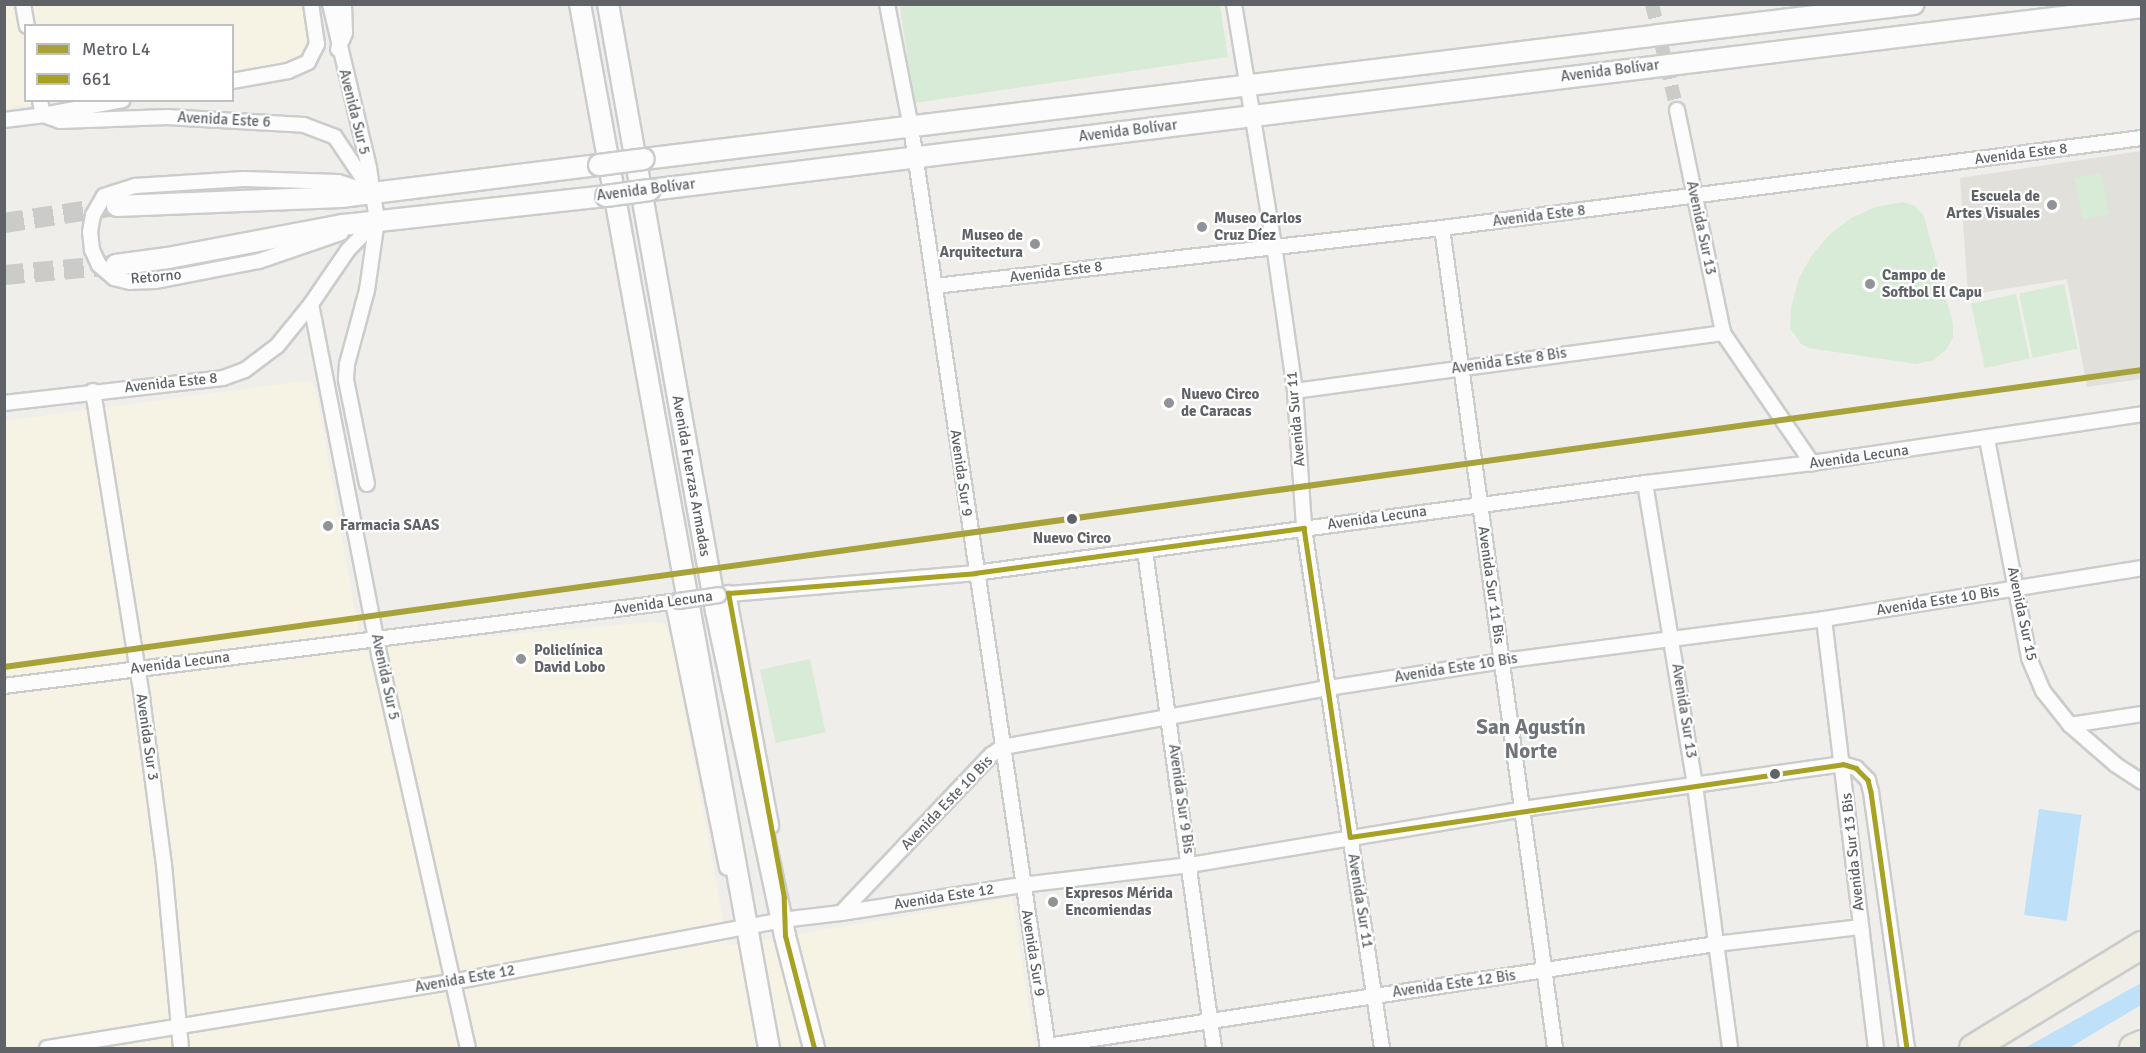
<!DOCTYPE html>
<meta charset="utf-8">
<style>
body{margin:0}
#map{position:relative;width:2146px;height:1053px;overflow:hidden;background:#efeeea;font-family:Signika,sans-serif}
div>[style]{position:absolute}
.commercial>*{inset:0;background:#f7f3e4}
.education>*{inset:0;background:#e2e0da}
.green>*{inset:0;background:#d8ebd6;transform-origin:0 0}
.water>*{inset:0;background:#bfe0f9;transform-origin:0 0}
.street-tunnel>*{height:14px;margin-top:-7px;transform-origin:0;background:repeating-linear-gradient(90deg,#cbcbca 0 14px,transparent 0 21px)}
.secondary-tunnel>*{height:20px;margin-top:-10px;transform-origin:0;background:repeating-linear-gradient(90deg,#cbcbca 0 20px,transparent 0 30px)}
.roads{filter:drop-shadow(2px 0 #cbcccc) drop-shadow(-2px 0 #cbcccc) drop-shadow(0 2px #cbcccc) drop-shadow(0 -2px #cbcccc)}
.street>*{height:14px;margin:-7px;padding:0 7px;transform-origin:7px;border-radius:7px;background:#fdfcfc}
.secondary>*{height:20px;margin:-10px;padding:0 10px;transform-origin:10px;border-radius:10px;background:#fdfcfc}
.highway>*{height:26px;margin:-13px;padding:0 13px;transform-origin:13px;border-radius:13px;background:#f0ede3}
.bridges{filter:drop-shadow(2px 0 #cbcccc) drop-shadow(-2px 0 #cbcccc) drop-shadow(0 2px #cbcccc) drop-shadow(0 -2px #cbcccc)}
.street-bridge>*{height:14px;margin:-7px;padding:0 7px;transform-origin:7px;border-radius:7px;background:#fdfcfc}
.secondary-bridge>*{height:20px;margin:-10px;padding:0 10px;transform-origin:10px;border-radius:10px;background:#fdfcfc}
.bus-1>*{height:4.5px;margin:-2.25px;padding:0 2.25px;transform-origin:2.25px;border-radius:2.25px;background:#a7a124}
.metro-1>*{height:6px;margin:-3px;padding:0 3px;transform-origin:3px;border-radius:3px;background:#a7a239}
.dots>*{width:16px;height:16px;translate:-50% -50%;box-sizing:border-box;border:3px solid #fff;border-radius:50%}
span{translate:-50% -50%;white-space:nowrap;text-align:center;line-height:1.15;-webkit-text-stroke:4.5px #fff;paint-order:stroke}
.street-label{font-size:15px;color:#5f6368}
.poi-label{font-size:15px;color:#5f6368;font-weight:700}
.right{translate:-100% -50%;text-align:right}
.left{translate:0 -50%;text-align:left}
.stop-label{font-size:15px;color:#5f6368;font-weight:700}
.district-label{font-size:21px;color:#70757a;font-weight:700}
.frame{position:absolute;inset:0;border:6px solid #5f6368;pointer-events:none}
.legend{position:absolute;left:24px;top:24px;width:210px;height:78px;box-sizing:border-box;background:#fff;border:2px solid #bfc1c3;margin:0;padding:8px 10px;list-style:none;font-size:18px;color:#5f6368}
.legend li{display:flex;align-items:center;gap:12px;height:30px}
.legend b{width:30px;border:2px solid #bfc1c3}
</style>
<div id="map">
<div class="commercial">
<div style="clip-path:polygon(4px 5px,304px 5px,310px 47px,299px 60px,291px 65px,233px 76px,232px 26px,26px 26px,26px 100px,60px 101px,5px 108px)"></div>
<div style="clip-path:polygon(304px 381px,312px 383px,316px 390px,362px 651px,423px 642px,653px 622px,665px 624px,671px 636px,728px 946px,1012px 898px,1035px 1048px,5px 1048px,4px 421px)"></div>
</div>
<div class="education">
<div style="clip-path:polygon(2141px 151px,2141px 379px,2087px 387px,2067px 279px,1968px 295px,1960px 178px)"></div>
</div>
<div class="green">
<div style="clip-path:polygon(917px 5px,1220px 5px,1228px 57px,914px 103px,900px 7px)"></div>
<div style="left:2101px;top:173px;width:42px;height:27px;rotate:79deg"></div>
<div style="clip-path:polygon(1903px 202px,1915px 206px,1924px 216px,1953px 324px,1953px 337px,1947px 349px,1934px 360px,1916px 364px,1809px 348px,1801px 344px,1790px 328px,1791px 307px,1799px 278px,1812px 255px,1830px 234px,1851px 218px,1876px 207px)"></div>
<div style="left:2064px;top:284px;width:66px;height:46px;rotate:78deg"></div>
<div style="left:2016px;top:294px;width:66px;height:46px;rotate:78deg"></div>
<div style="left:810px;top:659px;width:75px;height:51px;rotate:78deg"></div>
</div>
<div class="water">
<div style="left:2039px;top:809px;width:43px;height:107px;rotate:8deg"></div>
<div style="clip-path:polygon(2141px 983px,2141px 1005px,2069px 1048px,2025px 1048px)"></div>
</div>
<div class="street-tunnel">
<div style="left:1652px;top:4px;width:109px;rotate:76.7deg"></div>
</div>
<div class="secondary-tunnel">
<div style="left:4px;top:223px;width:114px;rotate:-8.6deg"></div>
<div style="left:4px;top:275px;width:112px;rotate:-5.1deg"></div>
</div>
<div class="roads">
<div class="street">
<div style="left:23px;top:4px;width:22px;rotate:80deg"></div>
<div style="left:330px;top:4px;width:169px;rotate:76.6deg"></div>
<div style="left:369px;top:168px;width:53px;rotate:81.3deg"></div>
<div style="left:377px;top:220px;width:71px;rotate:98.1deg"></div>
<div style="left:367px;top:290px;width:77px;rotate:105.1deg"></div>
<div style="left:347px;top:364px;width:16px;rotate:94deg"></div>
<div style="left:346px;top:380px;width:106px;rotate:78.6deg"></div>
<div style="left:887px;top:4px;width:125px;rotate:79deg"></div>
<div style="left:911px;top:127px;width:931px;rotate:81.54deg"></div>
<div style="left:1234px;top:4px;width:244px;rotate:80.6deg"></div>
<div style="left:1274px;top:245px;width:148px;rotate:81.8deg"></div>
<div style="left:1295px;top:391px;width:137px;rotate:86.2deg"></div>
<div style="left:1304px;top:528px;width:526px;rotate:81.47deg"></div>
<div style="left:338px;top:49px;width:17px;rotate:-66deg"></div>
<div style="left:345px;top:33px;width:29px;rotate:-92deg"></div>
<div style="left:232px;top:81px;width:57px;rotate:-10.1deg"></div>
<div style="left:288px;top:71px;width:22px;rotate:-24deg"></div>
<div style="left:308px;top:62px;width:20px;rotate:-63deg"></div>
<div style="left:317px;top:44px;width:40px;rotate:-98.5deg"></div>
<div style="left:40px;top:100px;width:15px;rotate:79deg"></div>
<div style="left:43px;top:115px;width:81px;rotate:-10.6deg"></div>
<div style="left:1677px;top:110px;width:228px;rotate:78.3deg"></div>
<div style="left:1723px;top:333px;width:158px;rotate:55.6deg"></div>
<div style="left:4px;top:120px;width:39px;rotate:-7deg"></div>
<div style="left:43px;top:115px;width:18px;rotate:19deg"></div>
<div style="left:60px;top:121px;width:107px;rotate:-2.1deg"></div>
<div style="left:167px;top:117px;width:137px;rotate:3.3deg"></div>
<div style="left:304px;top:125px;width:33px;rotate:21deg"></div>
<div style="left:335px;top:137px;width:63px;rotate:56.1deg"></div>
<div style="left:1442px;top:228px;width:828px;rotate:82.15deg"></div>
<div style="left:341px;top:233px;width:87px;rotate:161.1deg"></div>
<div style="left:259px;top:261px;width:106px;rotate:169.1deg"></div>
<div style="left:155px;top:281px;width:25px;rotate:178deg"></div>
<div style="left:130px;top:282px;width:16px;rotate:-166deg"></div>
<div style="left:114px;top:278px;width:20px;rotate:-139deg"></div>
<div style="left:99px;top:265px;width:17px;rotate:-115deg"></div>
<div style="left:92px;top:250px;width:18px;rotate:-96deg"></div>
<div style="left:90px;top:232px;width:17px;rotate:-80deg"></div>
<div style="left:93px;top:215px;width:22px;rotate:-60deg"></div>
<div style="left:104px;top:196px;width:33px;rotate:-18deg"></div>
<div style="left:135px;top:186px;width:109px;rotate:-3.7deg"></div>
<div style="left:244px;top:179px;width:94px;rotate:1.8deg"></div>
<div style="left:338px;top:182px;width:29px;rotate:18deg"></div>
<div style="left:935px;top:286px;width:510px;rotate:-6.53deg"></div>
<div style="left:1442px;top:228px;width:706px;rotate:-7.33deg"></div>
<div style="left:311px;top:304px;width:361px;rotate:79deg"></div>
<div style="left:380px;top:658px;width:400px;rotate:77.3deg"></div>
<div style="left:93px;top:391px;width:311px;rotate:80.9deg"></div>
<div style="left:142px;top:698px;width:168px;rotate:82.5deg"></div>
<div style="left:164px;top:865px;width:184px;rotate:84.7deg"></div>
<div style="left:1295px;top:391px;width:432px;rotate:-7.7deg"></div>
<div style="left:4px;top:403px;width:220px;rotate:-6.5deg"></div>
<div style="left:223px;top:378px;width:23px;rotate:-20deg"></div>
<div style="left:245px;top:370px;width:40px;rotate:-37deg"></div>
<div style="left:277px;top:346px;width:54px;rotate:-51deg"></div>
<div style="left:311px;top:304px;width:65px;rotate:-55.6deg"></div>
<div style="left:348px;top:250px;width:42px;rotate:-46deg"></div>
<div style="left:1987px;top:439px;width:223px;rotate:79.1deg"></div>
<div style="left:2029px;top:658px;width:36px;rotate:67deg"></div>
<div style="left:2043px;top:691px;width:43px;rotate:51.5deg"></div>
<div style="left:2070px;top:725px;width:61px;rotate:41deg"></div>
<div style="left:2116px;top:765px;width:31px;rotate:33deg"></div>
<div style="left:1645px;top:483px;width:306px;rotate:80.6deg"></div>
<div style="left:1695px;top:785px;width:265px;rotate:82.4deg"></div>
<div style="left:1145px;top:551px;width:502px;rotate:82.1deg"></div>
<div style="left:728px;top:593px;width:237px;rotate:79.5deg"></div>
<div style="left:719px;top:595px;width:257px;rotate:-4.9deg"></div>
<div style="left:975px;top:573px;width:676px;rotate:-7.65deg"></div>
<div style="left:1645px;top:483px;width:168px;rotate:-6.8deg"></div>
<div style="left:1812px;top:463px;width:334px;rotate:-8.4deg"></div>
<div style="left:673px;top:602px;width:271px;rotate:78.5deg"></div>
<div style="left:1824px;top:619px;width:432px;rotate:83.1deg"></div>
<div style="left:4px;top:686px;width:680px;rotate:-7.18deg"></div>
<div style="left:2070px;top:725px;width:73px;rotate:-8.7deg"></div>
<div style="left:841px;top:913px;width:218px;rotate:-46.5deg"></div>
<div style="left:991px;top:755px;width:14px;rotate:-34deg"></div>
<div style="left:1003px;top:747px;width:330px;rotate:-10.3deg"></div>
<div style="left:1328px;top:688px;width:176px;rotate:-8.8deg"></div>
<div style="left:1502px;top:661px;width:325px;rotate:-7.4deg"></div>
<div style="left:1824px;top:619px;width:322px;rotate:-9.1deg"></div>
<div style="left:1047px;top:1046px;width:677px;rotate:-8.67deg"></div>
<div style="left:1716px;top:944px;width:146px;rotate:-6.7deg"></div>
<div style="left:47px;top:1048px;width:410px;rotate:-9.3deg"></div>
<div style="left:452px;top:982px;width:336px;rotate:-10.6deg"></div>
<div style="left:782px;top:920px;width:59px;rotate:-6.8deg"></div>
<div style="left:841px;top:913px;width:183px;rotate:-8.8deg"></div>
<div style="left:1022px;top:885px;width:169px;rotate:-6.8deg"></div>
<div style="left:1190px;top:865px;width:338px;rotate:-9.5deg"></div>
<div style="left:1523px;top:809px;width:323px;rotate:-8deg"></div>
<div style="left:1843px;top:764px;width:14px;rotate:17deg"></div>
<div style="left:1856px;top:768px;width:17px;rotate:45deg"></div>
<div style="left:1868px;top:780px;width:12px;rotate:76deg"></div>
<div style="left:1871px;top:792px;width:259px;rotate:82deg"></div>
</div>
<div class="secondary">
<div style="left:580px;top:4px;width:1061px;rotate:79.74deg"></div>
<div style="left:608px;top:4px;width:617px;rotate:79.91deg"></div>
<div style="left:716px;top:611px;width:332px;rotate:78deg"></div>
<div style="left:785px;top:936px;width:116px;rotate:75.5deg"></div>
<div style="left:644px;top:159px;width:1279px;rotate:-6.96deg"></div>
<div style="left:650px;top:190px;width:1503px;rotate:-6.99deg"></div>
<div style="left:117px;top:206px;width:224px;rotate:-2.3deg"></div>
<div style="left:341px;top:197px;width:260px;rotate:-7.1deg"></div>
<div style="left:116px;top:265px;width:52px;rotate:-7.7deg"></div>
<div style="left:168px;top:258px;width:178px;rotate:-10.7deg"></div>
<div style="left:343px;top:225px;width:265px;rotate:-6.3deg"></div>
</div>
<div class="highway">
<div style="left:1973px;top:1048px;width:198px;rotate:-31.4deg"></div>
<div style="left:2133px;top:1048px;width:10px;rotate:-24deg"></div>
</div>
</div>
<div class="bridges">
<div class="street-bridge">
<div style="left:679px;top:601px;width:40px;rotate:-8.5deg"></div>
</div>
<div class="secondary-bridge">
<div style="left:599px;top:165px;width:45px;rotate:-7.6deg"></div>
<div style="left:606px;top:196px;width:44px;rotate:-7.8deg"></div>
</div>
</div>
<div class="bus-1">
<div style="left:814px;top:1048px;width:116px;rotate:-104.5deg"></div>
<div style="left:785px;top:936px;width:38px;rotate:-92deg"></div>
<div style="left:784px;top:898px;width:310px;rotate:-100.4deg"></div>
<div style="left:728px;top:593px;width:248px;rotate:-4.6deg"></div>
<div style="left:975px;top:573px;width:332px;rotate:-7.8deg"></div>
<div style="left:1304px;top:528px;width:312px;rotate:81.5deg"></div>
<div style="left:1350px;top:837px;width:498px;rotate:-8.4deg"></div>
<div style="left:1843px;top:764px;width:14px;rotate:17deg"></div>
<div style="left:1856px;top:768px;width:17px;rotate:45deg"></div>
<div style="left:1868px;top:780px;width:12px;rotate:76deg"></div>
<div style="left:1871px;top:792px;width:259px;rotate:82deg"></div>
</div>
<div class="metro-1">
<div style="left:4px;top:667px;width:2159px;rotate:-7.91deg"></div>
</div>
<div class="dots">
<div style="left:2052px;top:205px;background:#919496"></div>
<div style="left:1202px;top:227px;background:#919496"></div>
<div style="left:1035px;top:244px;background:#919496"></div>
<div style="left:1870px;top:284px;background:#919496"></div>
<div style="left:1169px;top:403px;background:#919496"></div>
<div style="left:1072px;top:519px;background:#5f6368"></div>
<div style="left:328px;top:526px;background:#919496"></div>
<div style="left:521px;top:659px;background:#919496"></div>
<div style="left:1775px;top:774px;background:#5f6368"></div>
<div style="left:1053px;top:902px;background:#919496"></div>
</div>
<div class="street-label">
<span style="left:1610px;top:71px;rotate:-7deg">Avenida Bolívar</span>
<span style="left:354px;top:112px;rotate:76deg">Avenida Sur 5</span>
<span style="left:224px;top:120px;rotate:3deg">Avenida Este 6</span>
<span style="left:1128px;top:131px;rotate:-7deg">Avenida Bolívar</span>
<span style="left:2021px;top:154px;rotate:-7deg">Avenida Este 8</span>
<span style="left:646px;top:190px;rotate:-7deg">Avenida Bolívar</span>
<span style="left:1539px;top:216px;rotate:-7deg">Avenida Este 8</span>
<span style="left:1701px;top:228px;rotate:78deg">Avenida Sur 13</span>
<span style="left:1056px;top:272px;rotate:-7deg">Avenida Este 8</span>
<span style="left:156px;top:277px;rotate:-5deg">Retorno</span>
<span style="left:1509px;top:361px;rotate:-8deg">Avenida Este 8 Bis</span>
<span style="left:171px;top:383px;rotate:-6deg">Avenida Este 8</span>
<span style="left:1296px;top:419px;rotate:-95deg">Avenida Sur 11</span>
<span style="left:1859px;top:457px;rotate:-8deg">Avenida Lecuna</span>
<span style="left:961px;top:473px;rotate:82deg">Avenida Sur 9</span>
<span style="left:691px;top:476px;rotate:80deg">Avenida Fuerzas Armadas</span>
<span style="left:1377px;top:518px;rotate:-8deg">Avenida Lecuna</span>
<span style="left:1491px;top:585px;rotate:82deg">Avenida Sur 11 Bis</span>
<span style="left:1938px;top:601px;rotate:-9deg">Avenida Este 10 Bis</span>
<span style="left:663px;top:603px;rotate:-8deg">Avenida Lecuna</span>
<span style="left:2022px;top:614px;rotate:78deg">Avenida Sur 15</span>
<span style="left:180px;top:663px;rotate:-7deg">Avenida Lecuna</span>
<span style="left:1456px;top:668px;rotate:-9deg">Avenida Este 10 Bis</span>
<span style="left:385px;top:677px;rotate:78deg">Avenida Sur 5</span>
<span style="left:1684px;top:711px;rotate:81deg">Avenida Sur 13</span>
<span style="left:147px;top:737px;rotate:82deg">Avenida Sur 3</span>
<span style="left:1181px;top:799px;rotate:82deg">Avenida Sur 9 Bis</span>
<span style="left:947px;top:803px;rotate:-46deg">Avenida Este 10 Bis</span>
<span style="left:1853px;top:852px;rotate:-96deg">Avenida Sur 13 Bis</span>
<span style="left:944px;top:897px;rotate:-9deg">Avenida Este 12</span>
<span style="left:1360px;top:901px;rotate:81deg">Avenida Sur 11</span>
<span style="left:1033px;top:953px;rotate:81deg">Avenida Sur 9</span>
<span style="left:465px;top:979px;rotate:-10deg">Avenida Este 12</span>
<span style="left:1454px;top:984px;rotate:-8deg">Avenida Este 12 Bis</span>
</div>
<div class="poi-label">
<span class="right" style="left:2040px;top:205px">Escuela de<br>Artes Visuales</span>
<span class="left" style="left:1214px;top:227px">Museo Carlos<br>Cruz Díez</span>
<span class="right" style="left:1023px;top:244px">Museo de<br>Arquitectura</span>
<span class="left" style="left:1882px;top:284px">Campo de<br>Softbol El Capu</span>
<span class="left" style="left:1181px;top:403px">Nuevo Circo<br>de Caracas</span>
<span class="left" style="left:340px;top:526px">Farmacia SAAS</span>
<span class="left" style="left:534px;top:659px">Policlínica<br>David Lobo</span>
<span class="left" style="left:1065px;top:902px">Expresos Mérida<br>Encomiendas</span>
</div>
<div class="stop-label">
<span style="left:1072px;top:539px">Nuevo Circo</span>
</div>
<div class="district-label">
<span style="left:1531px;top:739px">San Agustín<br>Norte</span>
</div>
<div class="frame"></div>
<ul class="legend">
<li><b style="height:8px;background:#a7a239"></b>Metro L4</li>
<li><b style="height:8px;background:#a7a124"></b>661</li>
</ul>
</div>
